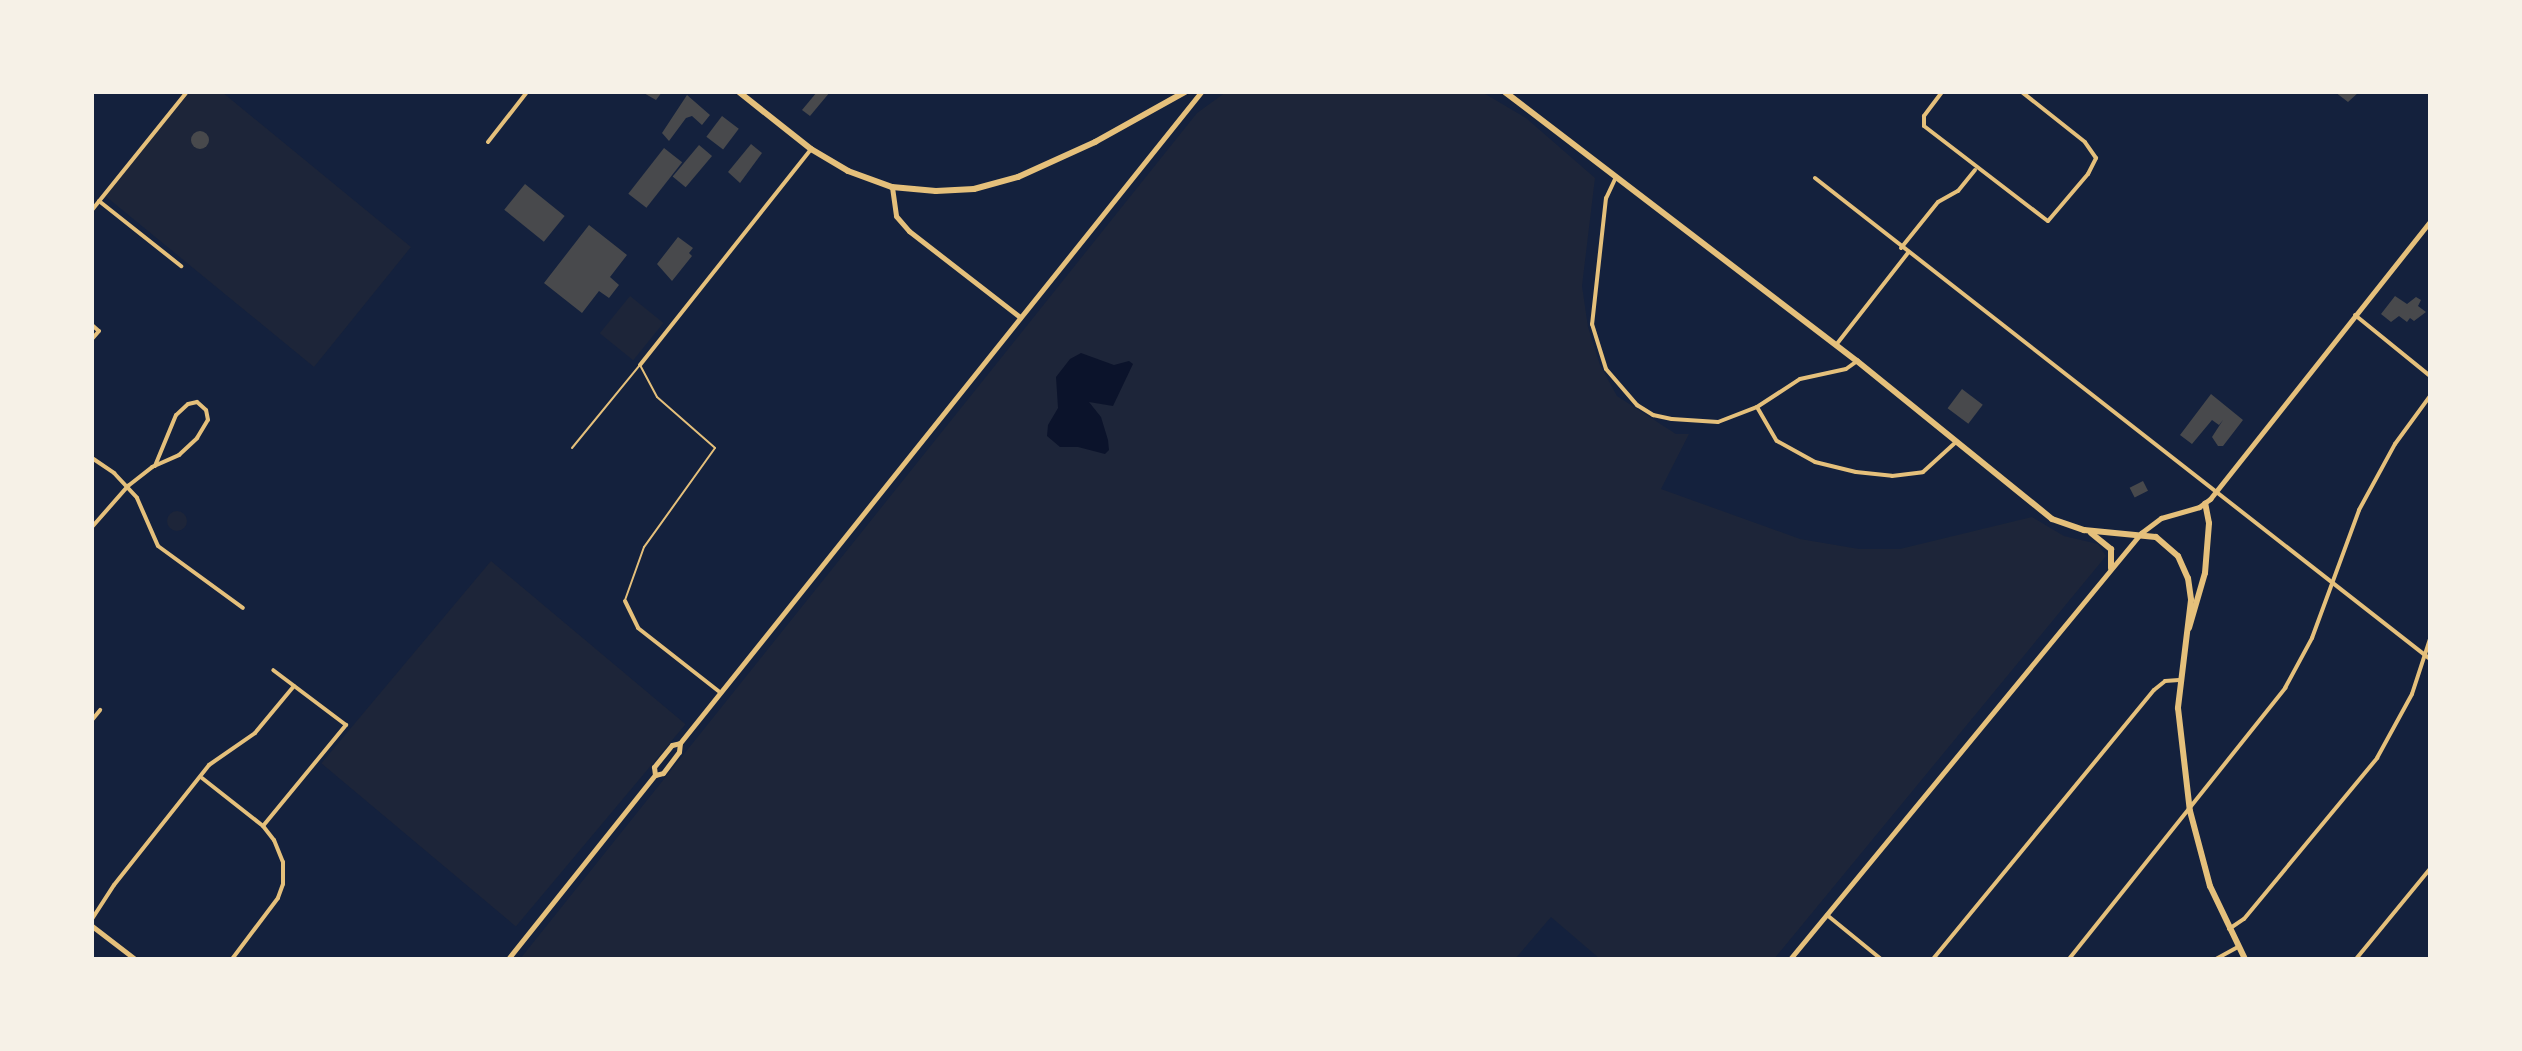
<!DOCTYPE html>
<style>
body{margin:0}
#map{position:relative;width:2522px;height:1051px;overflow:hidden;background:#14213d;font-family:"Sofia Sans Condensed",sans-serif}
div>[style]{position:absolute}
.green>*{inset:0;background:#1d2539;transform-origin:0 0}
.round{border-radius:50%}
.water>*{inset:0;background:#0b132b}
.building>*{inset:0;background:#48494c;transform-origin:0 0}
.service>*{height:2px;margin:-1px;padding:0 1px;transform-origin:1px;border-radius:1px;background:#e5c07b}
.minor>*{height:4px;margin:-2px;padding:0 2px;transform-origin:2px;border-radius:2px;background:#e5c07b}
.tertiary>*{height:5px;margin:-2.5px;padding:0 2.5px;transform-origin:2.5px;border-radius:2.5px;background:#e5c07b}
.secondary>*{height:6px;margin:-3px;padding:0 3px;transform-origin:3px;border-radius:3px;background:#e5c07b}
span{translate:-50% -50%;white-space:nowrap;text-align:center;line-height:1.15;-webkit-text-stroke:6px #f6f1e7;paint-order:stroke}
.frame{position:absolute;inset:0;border:94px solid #f6f1e7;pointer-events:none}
</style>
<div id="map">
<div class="green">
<div style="clip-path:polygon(190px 92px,222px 92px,411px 247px,314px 367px,104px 195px)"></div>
<div style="clip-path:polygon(1226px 92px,1482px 92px,1526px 118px,1595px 178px,1582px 286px,1588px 327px,1600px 365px,1617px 396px,1676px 434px,1689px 434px,1661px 489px,1800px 539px,1859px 549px,1900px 549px,2032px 517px,2064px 536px,2098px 544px,2106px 556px,1774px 959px,1600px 959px,1551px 917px,1515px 959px,520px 959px,1197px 113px)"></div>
<div style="left:630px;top:296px;width:43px;height:48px;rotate:39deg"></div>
<div class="round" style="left:167px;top:511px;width:20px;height:20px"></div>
<div style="left:491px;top:561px;width:254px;height:264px;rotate:40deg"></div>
</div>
<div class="water">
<div style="clip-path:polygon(1081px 353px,1114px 365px,1129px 361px,1133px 364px,1113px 406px,1089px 402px,1101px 417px,1108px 440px,1109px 450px,1105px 454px,1078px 447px,1060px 447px,1047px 436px,1048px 425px,1058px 408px,1056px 377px,1070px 359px)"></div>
</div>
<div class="building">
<div style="clip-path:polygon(642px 92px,662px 92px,656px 100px)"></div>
<div style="clip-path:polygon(817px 92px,830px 92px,810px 116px,802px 110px)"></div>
<div style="clip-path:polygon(2335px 92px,2359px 92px,2348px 102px)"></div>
<div style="clip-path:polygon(687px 95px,710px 115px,702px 125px,692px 116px,686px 118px,669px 141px,662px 133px)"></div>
<div style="left:722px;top:116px;width:21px;height:26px;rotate:37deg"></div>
<div class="round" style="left:191px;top:131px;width:18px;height:18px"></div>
<div style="clip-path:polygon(751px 144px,762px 153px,740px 183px,728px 172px)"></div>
<div style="left:699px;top:145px;width:17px;height:41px;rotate:40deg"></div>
<div style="left:664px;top:148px;width:23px;height:58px;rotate:38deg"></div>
<div style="left:525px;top:184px;width:51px;height:33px;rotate:39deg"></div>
<div style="clip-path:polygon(589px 225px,627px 255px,610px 277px,619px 285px,609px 298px,599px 291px,582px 313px,544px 283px)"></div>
<div style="clip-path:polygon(678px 237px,693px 248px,689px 253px,692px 256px,672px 281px,657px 264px)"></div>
<div style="clip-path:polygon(2395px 296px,2407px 304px,2416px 297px,2421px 300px,2418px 306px,2426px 312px,2414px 321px,2410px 318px,2407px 322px,2399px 316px,2391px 322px,2381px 314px)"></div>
<div style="left:1962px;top:389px;width:26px;height:24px;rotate:37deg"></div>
<div style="clip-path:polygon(2211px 394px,2243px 420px,2223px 446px,2218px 446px,2212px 437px,2223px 420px,2219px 425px,2212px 420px,2192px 444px,2180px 435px)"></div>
<div style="left:2143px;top:481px;width:11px;height:15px;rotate:63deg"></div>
</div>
<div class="service">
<div style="left:97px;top:93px;width:1px;rotate:-90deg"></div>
<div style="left:572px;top:448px;width:107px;rotate:-50.7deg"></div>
<div style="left:640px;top:365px;width:36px;rotate:62deg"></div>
<div style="left:657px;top:397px;width:77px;rotate:41.3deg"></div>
<div style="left:715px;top:448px;width:122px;rotate:125.6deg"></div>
<div style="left:644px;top:547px;width:56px;rotate:109.7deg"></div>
</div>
<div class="minor">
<div style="left:1942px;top:92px;width:30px;rotate:127deg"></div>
<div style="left:1924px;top:116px;width:10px;rotate:90deg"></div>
<div style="left:1924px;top:126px;width:156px;rotate:37.5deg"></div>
<div style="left:2048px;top:221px;width:62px;rotate:-49.6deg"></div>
<div style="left:2088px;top:174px;width:18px;rotate:-63deg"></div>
<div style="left:2096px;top:158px;width:19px;rotate:-125deg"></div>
<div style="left:2085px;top:142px;width:80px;rotate:-141.6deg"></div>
<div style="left:488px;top:142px;width:63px;rotate:-52deg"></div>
<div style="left:1616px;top:177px;width:23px;rotate:115deg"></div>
<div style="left:1606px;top:198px;width:127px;rotate:96.3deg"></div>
<div style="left:1592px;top:324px;width:47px;rotate:72.7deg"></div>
<div style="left:1606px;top:369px;width:48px;rotate:49.3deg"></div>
<div style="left:1637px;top:405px;width:19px;rotate:32deg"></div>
<div style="left:1653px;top:415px;width:19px;rotate:12deg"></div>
<div style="left:1672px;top:419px;width:46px;rotate:3.7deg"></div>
<div style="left:1718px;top:422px;width:42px;rotate:-21deg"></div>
<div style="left:1757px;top:407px;width:51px;rotate:-33.1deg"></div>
<div style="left:1800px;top:379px;width:47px;rotate:-12.3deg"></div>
<div style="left:1846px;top:369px;width:14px;rotate:-36deg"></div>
<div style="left:1815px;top:178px;width:781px;rotate:38.03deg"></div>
<div style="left:99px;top:201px;width:105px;rotate:38.4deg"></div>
<div style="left:92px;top:210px;width:151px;rotate:-51.2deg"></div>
<div style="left:1901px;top:248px;width:59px;rotate:-51.2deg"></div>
<div style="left:1938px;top:202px;width:23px;rotate:-29deg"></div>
<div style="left:1958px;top:191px;width:27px;rotate:-51deg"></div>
<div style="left:2355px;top:315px;width:97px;rotate:39.1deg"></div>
<div style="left:92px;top:325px;width:9px;rotate:41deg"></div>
<div style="left:99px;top:331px;width:11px;rotate:131deg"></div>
<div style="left:1836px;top:345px;width:117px;rotate:-52deg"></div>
<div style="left:640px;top:365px;width:275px;rotate:-51.6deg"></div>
<div style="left:1757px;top:407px;width:39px;rotate:60deg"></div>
<div style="left:1777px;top:441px;width:43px;rotate:28.9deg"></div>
<div style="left:1815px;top:462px;width:42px;rotate:13.7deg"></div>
<div style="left:1856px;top:472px;width:36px;rotate:6deg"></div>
<div style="left:1892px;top:476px;width:31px;rotate:-7deg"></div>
<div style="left:1923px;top:472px;width:45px;rotate:-42.3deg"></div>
<div style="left:92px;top:458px;width:27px;rotate:34deg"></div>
<div style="left:114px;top:473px;width:34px;rotate:47deg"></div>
<div style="left:137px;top:498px;width:52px;rotate:66.4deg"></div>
<div style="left:158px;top:546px;width:105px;rotate:36.1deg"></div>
<div style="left:92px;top:527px;width:55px;rotate:-48.7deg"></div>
<div style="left:128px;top:486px;width:31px;rotate:-38deg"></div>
<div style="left:152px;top:467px;width:30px;rotate:-24deg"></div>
<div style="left:179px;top:455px;width:25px;rotate:-43deg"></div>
<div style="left:197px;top:438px;width:21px;rotate:-59deg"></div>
<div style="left:208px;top:420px;width:10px;rotate:-101deg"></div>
<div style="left:206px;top:410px;width:12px;rotate:-138deg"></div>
<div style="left:197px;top:402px;width:9px;rotate:167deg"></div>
<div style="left:188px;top:404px;width:16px;rotate:137deg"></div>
<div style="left:176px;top:415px;width:55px;rotate:112.4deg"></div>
<div style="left:625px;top:601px;width:30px;rotate:64deg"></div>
<div style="left:638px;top:628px;width:105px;rotate:38.1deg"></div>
<div style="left:92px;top:720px;width:13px;rotate:-51deg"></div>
<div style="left:202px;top:778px;width:78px;rotate:38.2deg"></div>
<div style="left:263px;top:826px;width:18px;rotate:52deg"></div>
<div style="left:274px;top:840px;width:24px;rotate:68deg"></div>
<div style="left:283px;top:862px;width:22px;rotate:90deg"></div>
<div style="left:283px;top:884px;width:15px;rotate:110deg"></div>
<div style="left:278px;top:898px;width:76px;rotate:127deg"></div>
<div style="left:263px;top:826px;width:131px;rotate:-50.6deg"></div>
<div style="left:346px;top:725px;width:91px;rotate:-143deg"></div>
<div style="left:1827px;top:915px;width:70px;rotate:39.2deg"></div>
<div style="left:92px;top:919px;width:40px;rotate:-57.1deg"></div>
<div style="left:114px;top:885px;width:153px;rotate:-51.6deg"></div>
<div style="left:209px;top:765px;width:56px;rotate:-34.8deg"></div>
<div style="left:255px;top:733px;width:61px;rotate:-50.3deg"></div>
<div style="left:2229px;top:929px;width:18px;rotate:-34deg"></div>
<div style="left:2244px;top:919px;width:209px;rotate:-50.4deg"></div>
<div style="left:2377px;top:758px;width:73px;rotate:-61.3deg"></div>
<div style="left:2412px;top:694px;width:58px;rotate:-71.9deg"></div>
<div style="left:1933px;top:959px;width:348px;rotate:-50.6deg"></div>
<div style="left:2154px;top:690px;width:14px;rotate:-39deg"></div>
<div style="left:2165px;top:681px;width:14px;rotate:-4deg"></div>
<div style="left:2069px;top:959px;width:347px;rotate:-51.4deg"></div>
<div style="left:2285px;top:688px;width:57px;rotate:-61.6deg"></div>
<div style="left:2312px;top:638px;width:136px;rotate:-69.8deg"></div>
<div style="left:2359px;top:510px;width:75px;rotate:-61.4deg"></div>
<div style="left:2395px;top:444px;width:59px;rotate:-53.9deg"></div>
<div style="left:2170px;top:959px;width:33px"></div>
<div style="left:2216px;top:959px;width:25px;rotate:-29deg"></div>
<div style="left:2356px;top:959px;width:117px;rotate:-50.6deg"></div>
</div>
<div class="tertiary">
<div style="left:892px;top:187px;width:29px;rotate:82deg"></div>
<div style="left:896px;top:216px;width:20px;rotate:49deg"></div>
<div style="left:909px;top:231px;width:140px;rotate:37.8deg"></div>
<div style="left:655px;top:775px;width:8px;rotate:-97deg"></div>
<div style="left:654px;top:767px;width:28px;rotate:-51deg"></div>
<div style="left:672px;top:745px;width:8px;rotate:-14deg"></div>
<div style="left:92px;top:926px;width:54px;rotate:37.5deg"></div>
<div style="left:508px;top:959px;width:236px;rotate:-51.4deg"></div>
<div style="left:655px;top:775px;width:8px;rotate:-14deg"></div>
<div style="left:663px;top:773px;width:26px;rotate:-53deg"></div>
<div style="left:679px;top:752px;width:9px;rotate:-84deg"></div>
<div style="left:680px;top:743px;width:834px;rotate:-51.33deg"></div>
<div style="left:1790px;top:959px;width:552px;rotate:-50.51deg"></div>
<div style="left:2141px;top:533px;width:25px;rotate:-37deg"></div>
<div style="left:2161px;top:518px;width:40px;rotate:-16deg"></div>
<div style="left:2199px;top:507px;width:14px;rotate:-36deg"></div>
<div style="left:2210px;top:499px;width:355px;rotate:-51.6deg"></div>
</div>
<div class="secondary">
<div style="left:739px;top:92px;width:92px;rotate:38.4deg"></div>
<div style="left:811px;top:149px;width:43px;rotate:30.7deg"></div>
<div style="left:848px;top:171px;width:47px;rotate:20deg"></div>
<div style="left:892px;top:187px;width:44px;rotate:5.2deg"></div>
<div style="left:936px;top:191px;width:38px;rotate:-3deg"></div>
<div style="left:974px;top:189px;width:46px;rotate:-15.3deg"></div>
<div style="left:1018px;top:177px;width:85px;rotate:-24.4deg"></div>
<div style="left:1095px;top:142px;width:103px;rotate:-29.1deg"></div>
<div style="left:1505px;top:92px;width:443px;rotate:37.4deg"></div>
<div style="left:1857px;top:361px;width:251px;rotate:39deg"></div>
<div style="left:2052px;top:519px;width:34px;rotate:19deg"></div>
<div style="left:2084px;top:530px;width:72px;rotate:5.6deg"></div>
<div style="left:2156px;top:537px;width:29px;rotate:41deg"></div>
<div style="left:2178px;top:556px;width:24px;rotate:66deg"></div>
<div style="left:2188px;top:578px;width:22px;rotate:82deg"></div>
<div style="left:2191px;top:600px;width:109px;rotate:96.9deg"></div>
<div style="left:2178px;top:708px;width:104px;rotate:83.4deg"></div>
<div style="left:2190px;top:811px;width:78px;rotate:75.1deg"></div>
<div style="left:2210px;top:886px;width:81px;rotate:64.4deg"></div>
<div style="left:2091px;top:533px;width:26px;rotate:39deg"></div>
<div style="left:2111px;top:549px;width:19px;rotate:90deg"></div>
<div style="left:2189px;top:628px;width:57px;rotate:-73.8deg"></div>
<div style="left:2205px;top:573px;width:50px;rotate:-85.4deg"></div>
<div style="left:2209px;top:523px;width:20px;rotate:-101deg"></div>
</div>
<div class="frame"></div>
</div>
